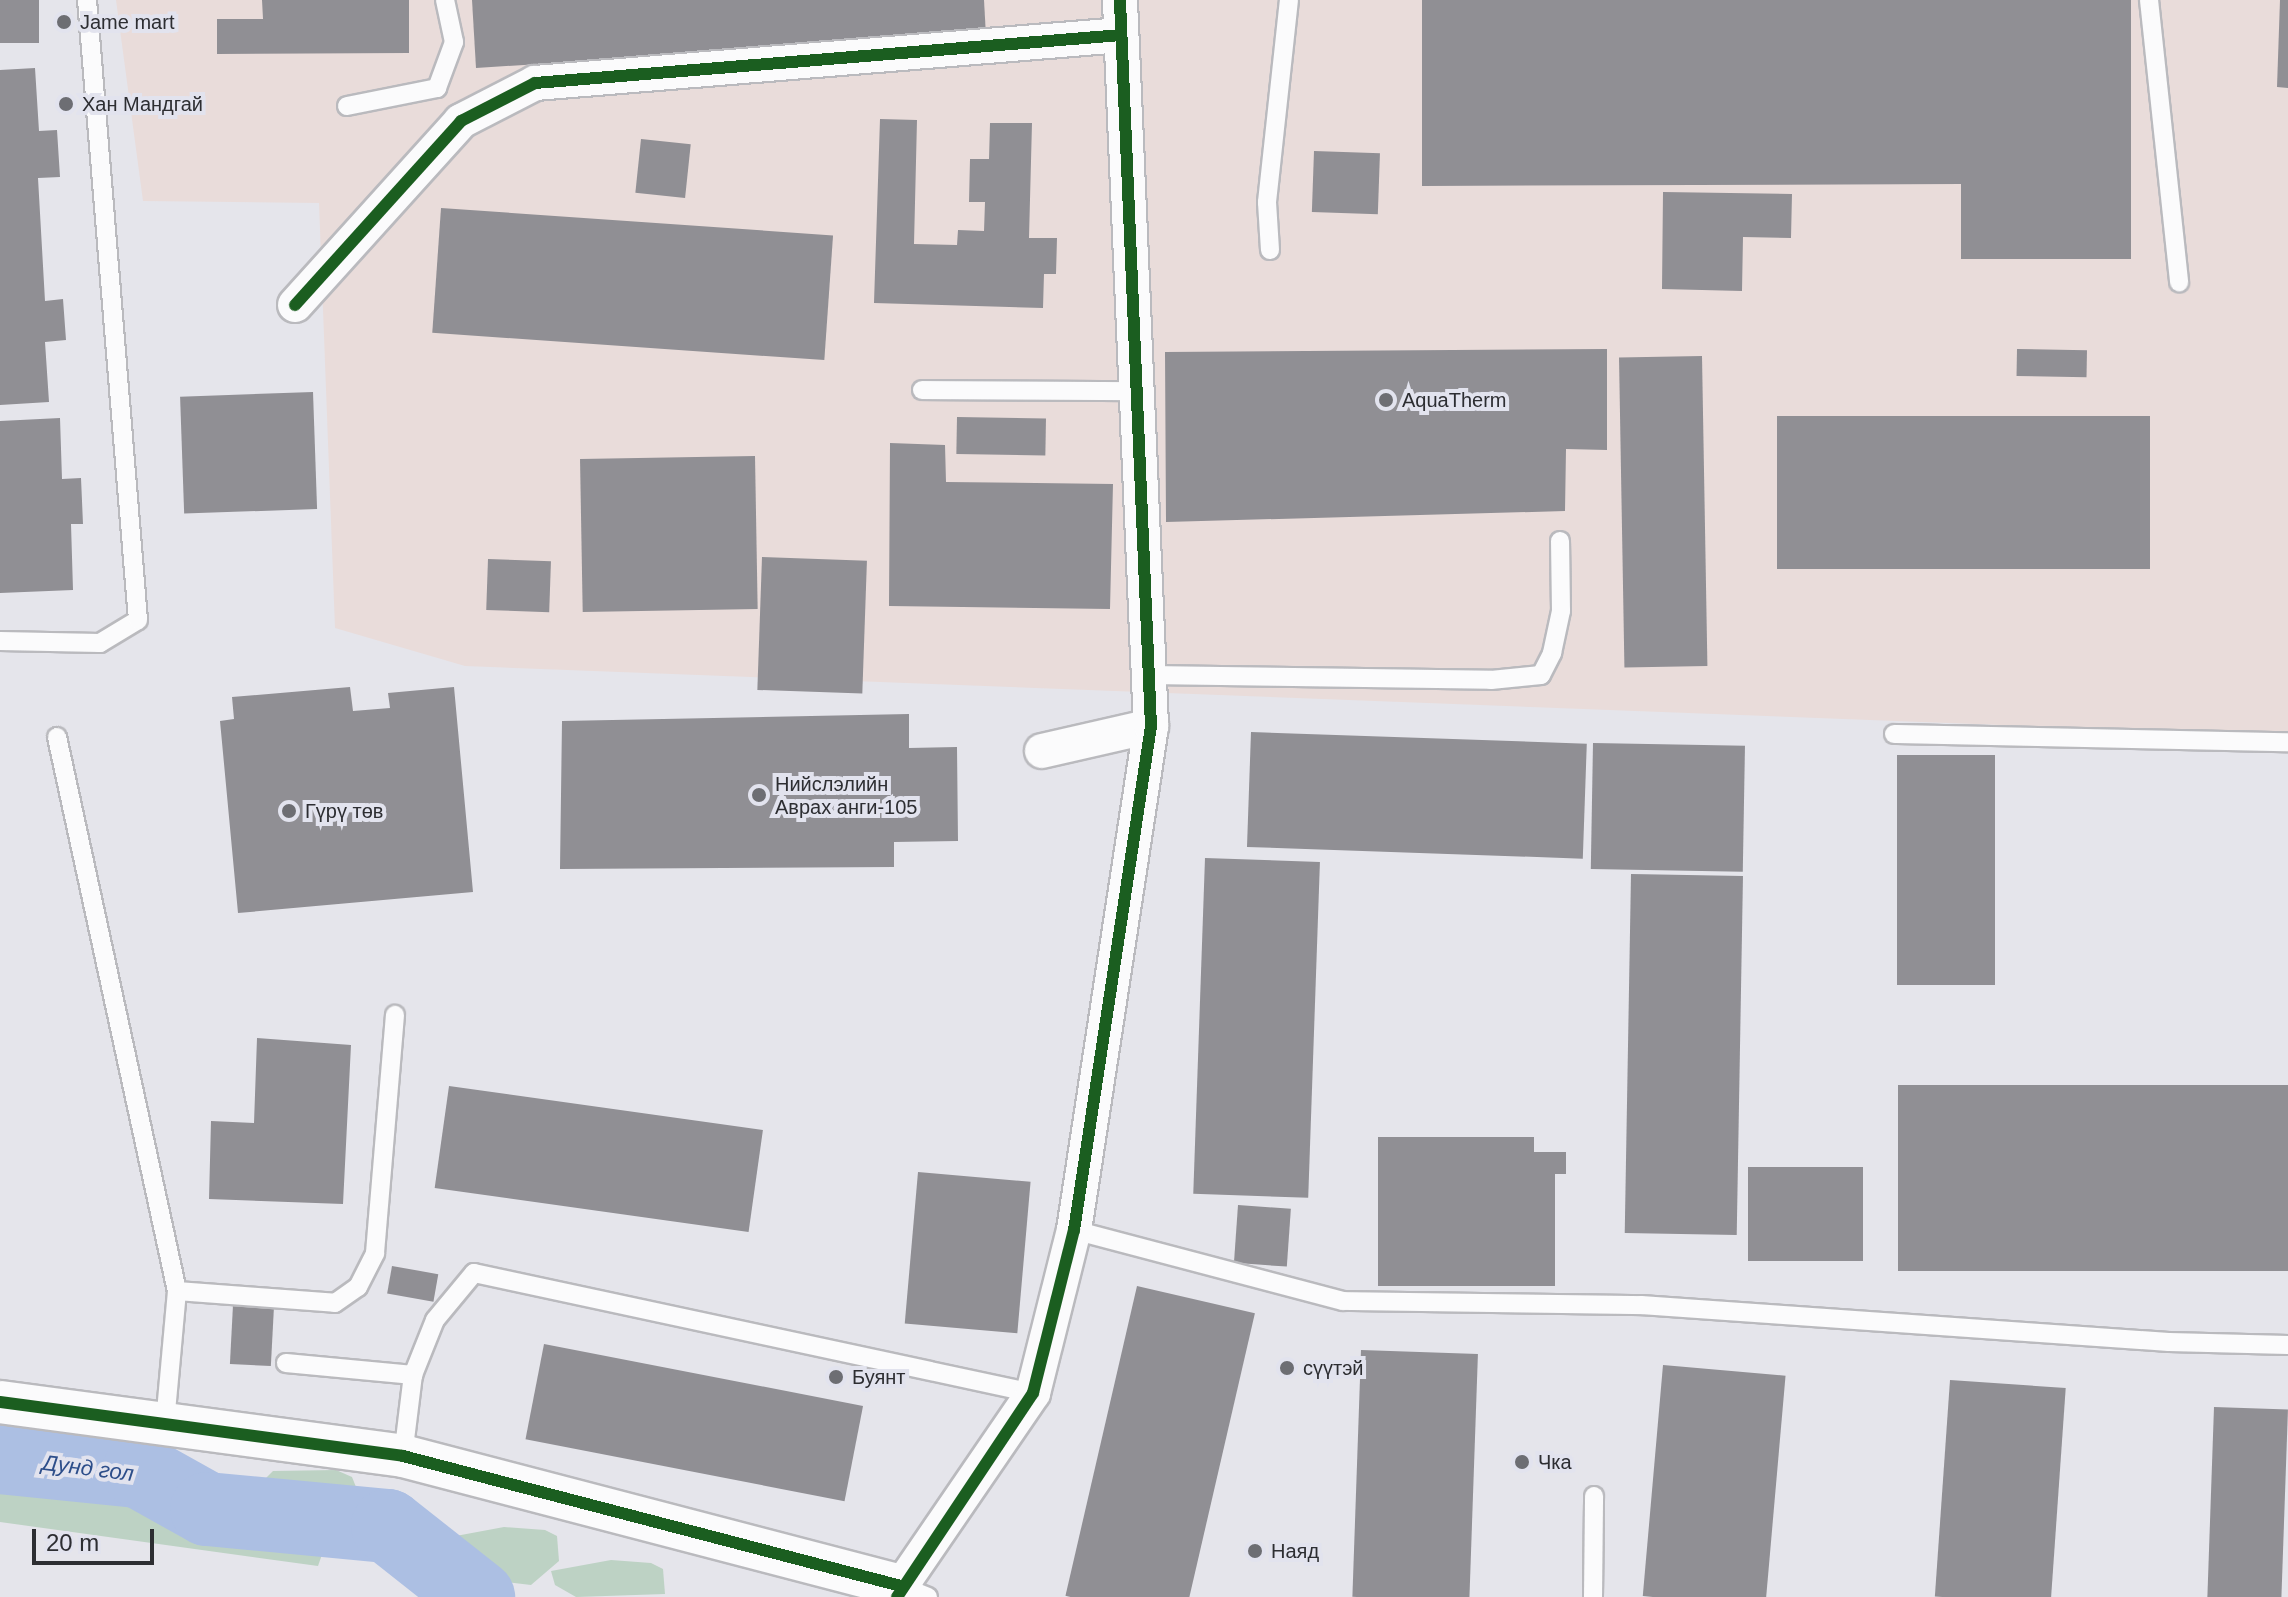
<!DOCTYPE html>
<meta charset="utf-8">
<style>
body{margin:0}
#map{position:relative;width:2288px;height:1597px;overflow:hidden;background:#e5e5eb;font-family:Helvetica,sans-serif}
div>[style]{position:absolute}
.industrial>*{inset:0;background:#e9dcda}
.green>*{inset:0;background:#bdd2c4}
.river>*{height:74px;margin:-37px;padding:0 37px;transform-origin:37px;border-radius:37px;background:#acbfe3}
.building>*{inset:0;background:#908f94;transform-origin:0 0}
.roads{filter:drop-shadow(2px 0 #bababe) drop-shadow(-2px 0 #bababe) drop-shadow(0 2px #bababe) drop-shadow(0 -2px #bababe)}
.service>*{height:18px;margin:-9px;padding:0 9px;transform-origin:9px;border-radius:9px;background:#fbfbfc}
.minor>*{height:34px;margin:-17px;padding:0 17px;transform-origin:17px;border-radius:17px;background:#fbfbfc}
.tertiary>*{height:42px;margin:-21px;padding:0 21px;transform-origin:21px;border-radius:21px;background:#fbfbfc}
.cycleway>*{height:12px;margin:-6px;padding:0 6px;transform-origin:6px;border-radius:6px;background:#1b5e20}
.dots>*{width:22px;height:22px;translate:-50% -50%;box-sizing:border-box;border:4px solid #e2e3ee;border-radius:50%}
span{translate:-50% -50%;white-space:nowrap;text-align:center;line-height:1.15;-webkit-text-stroke:8px #e2e3ee;paint-order:stroke}
.poi-label{font-size:20px;color:#2d2e32}
.left{translate:0 -50%;text-align:left}
.water-label{font-size:22px;color:#2d4e8a;font-style:italic}
.scale{position:absolute;left:32px;top:1529px;width:122px;height:36px;box-sizing:border-box;border:4px solid #2d2e32;border-top:0;padding-left:10px;font-size:24px;line-height:28px;white-space:nowrap;color:#2d2e32;-webkit-text-stroke:6px #e2e3ee;paint-order:stroke}
</style>
<div id="map">
<div class="industrial">
<div style="clip-path:polygon(116px 0,2288px 0,2288px 736px,465px 666px,335px 628px,319px 203px,143px 201px)"></div>
</div>
<div class="green">
<div style="clip-path:polygon(336px 1470px,352px 1477px,358px 1492px,354px 1507px,344px 1514px,276px 1509px,261px 1497px,264px 1480px,273px 1471px)"></div>
<div style="clip-path:polygon(0 1478px,91px 1482px,326px 1543px,318px 1566px,0 1522px)"></div>
<div style="clip-path:polygon(504px 1527px,545px 1530px,557px 1536px,559px 1561px,531px 1585px,499px 1581px,449px 1551px,445px 1538px)"></div>
<div style="clip-path:polygon(611px 1560px,651px 1563px,663px 1569px,665px 1594px,576px 1597px,555px 1585px,551px 1571px)"></div>
</div>
<div class="river">
<div style="left:0;top:1457px;width:140px;rotate:5.8deg"></div>
<div style="left:139px;top:1471px;width:78px;rotate:29.2deg"></div>
<div style="left:207px;top:1509px;width:182px;rotate:5.4deg"></div>
<div style="left:388px;top:1526px;width:115px;rotate:38.3deg"></div>
</div>
<div class="building">
<div style="left:0;top:0;width:39px;height:43px"></div>
<div style="clip-path:polygon(262px 0,409px 0,409px 53px,217px 54px,217px 19px,263px 19px)"></div>
<div style="clip-path:polygon(472px 0,984px 0,986px 36px,476px 68px)"></div>
<div style="clip-path:polygon(1422px 0,2131px 0,2131px 259px,1961px 259px,1961px 184px,1422px 186px)"></div>
<div style="clip-path:polygon(2280px 0,2288px 0,2288px 88px,2277px 87px)"></div>
<div style="clip-path:polygon(35px 68px,39px 131px,57px 130px,60px 177px,38px 178px,45px 301px,63px 299px,66px 340px,45px 342px,49px 402px,0 405px,0 70px)"></div>
<div style="clip-path:polygon(880px 119px,917px 120px,914px 244px,957px 245px,958px 230px,984px 231px,985px 202px,969px 202px,970px 159px,989px 159px,990px 123px,1032px 123px,1029px 238px,1057px 238px,1056px 274px,1044px 274px,1043px 308px,874px 303px)"></div>
<div style="left:641px;top:139px;width:50px;height:54px;rotate:6deg"></div>
<div style="left:1314px;top:151px;width:66px;height:61px;rotate:2deg"></div>
<div style="clip-path:polygon(1663px 192px,1792px 194px,1791px 238px,1743px 237px,1742px 291px,1662px 289px)"></div>
<div style="left:441px;top:208px;width:393px;height:125px;rotate:4deg"></div>
<div style="clip-path:polygon(1607px 349px,1607px 450px,1566px 449px,1565px 511px,1166px 522px,1165px 352px)"></div>
<div style="left:2017px;top:349px;width:70px;height:27px;rotate:1deg"></div>
<div style="left:1702px;top:356px;width:310px;height:83px;rotate:89deg"></div>
<div style="left:313px;top:392px;width:117px;height:133px;rotate:88deg"></div>
<div style="left:2150px;top:416px;width:153px;height:373px;rotate:90deg"></div>
<div style="left:957px;top:417px;width:89px;height:37px;rotate:1deg"></div>
<div style="clip-path:polygon(60px 418px,62px 479px,81px 478px,83px 524px,71px 524px,73px 590px,0 593px,0 421px)"></div>
<div style="clip-path:polygon(890px 443px,945px 445px,946px 482px,1113px 484px,1110px 609px,889px 606px)"></div>
<div style="left:755px;top:456px;width:153px;height:175px;rotate:89deg"></div>
<div style="left:762px;top:557px;width:105px;height:133px;rotate:2deg"></div>
<div style="left:488px;top:559px;width:63px;height:51px;rotate:2deg"></div>
<div style="clip-path:polygon(350px 687px,353px 711px,390px 708px,388px 693px,454px 687px,473px 892px,238px 913px,220px 721px,234px 719px,232px 697px)"></div>
<div style="clip-path:polygon(909px 714px,909px 748px,957px 747px,958px 841px,894px 842px,894px 867px,560px 869px,562px 721px)"></div>
<div style="left:1251px;top:732px;width:336px;height:115px;rotate:2deg"></div>
<div style="left:1593px;top:743px;width:152px;height:126px;rotate:1deg"></div>
<div style="left:1897px;top:755px;width:98px;height:230px"></div>
<div style="left:1205px;top:858px;width:115px;height:336px;rotate:2deg"></div>
<div style="left:1631px;top:874px;width:112px;height:359px;rotate:1deg"></div>
<div style="clip-path:polygon(257px 1038px,351px 1045px,343px 1204px,209px 1199px,211px 1121px,254px 1123px)"></div>
<div style="left:1898px;top:1085px;width:390px;height:186px"></div>
<div style="left:449px;top:1086px;width:317px;height:103px;rotate:8deg"></div>
<div style="clip-path:polygon(1378px 1137px,1534px 1137px,1534px 1152px,1566px 1152px,1566px 1174px,1555px 1174px,1555px 1286px,1378px 1286px)"></div>
<div style="left:1748px;top:1167px;width:115px;height:94px"></div>
<div style="left:918px;top:1172px;width:113px;height:152px;rotate:5deg"></div>
<div style="left:1238px;top:1205px;width:53px;height:58px;rotate:4deg"></div>
<div style="left:392px;top:1266px;width:47px;height:28px;rotate:10deg"></div>
<div style="left:1137px;top:1286px;width:121px;height:318px;rotate:13deg"></div>
<div style="left:233px;top:1305px;width:41px;height:59px;rotate:3deg"></div>
<div style="left:544px;top:1344px;width:325px;height:97px;rotate:11deg"></div>
<div style="left:1361px;top:1350px;width:117px;height:247px;rotate:2deg"></div>
<div style="left:1663px;top:1365px;width:123px;height:232px;rotate:5deg"></div>
<div style="left:1950px;top:1380px;width:116px;height:217px;rotate:4deg"></div>
<div style="left:2214px;top:1407px;width:74px;height:190px;rotate:2deg"></div>
</div>
<div class="roads">
<div class="service">
<div style="left:2149px;top:0;width:284px;rotate:83.9deg"></div>
<div style="left:347px;top:106px;width:92px;rotate:-11.3deg"></div>
<div style="left:437px;top:88px;width:49px;rotate:-69.7deg"></div>
<div style="left:454px;top:42px;width:43px;rotate:-102.1deg"></div>
<div style="left:1270px;top:250px;width:48px;rotate:-93.6deg"></div>
<div style="left:1267px;top:202px;width:203px;rotate:-83.8deg"></div>
<div style="left:922px;top:390px;width:216px;rotate:0.3deg"></div>
<div style="left:0;top:641px;width:100px;rotate:1.1deg"></div>
<div style="left:100px;top:643px;width:44px;rotate:-31.2deg"></div>
<div style="left:138px;top:620px;width:622px;rotate:-94.7deg"></div>
<div style="left:1149px;top:675px;width:342px;rotate:0.8deg"></div>
<div style="left:1491px;top:680px;width:50px;rotate:-5.7deg"></div>
<div style="left:1541px;top:675px;width:25px;rotate:-63deg"></div>
<div style="left:1552px;top:653px;width:43px;rotate:-77.9deg"></div>
<div style="left:1561px;top:611px;width:70px;rotate:-90.8deg"></div>
<div style="left:1894px;top:734px;width:394px;rotate:1.2deg"></div>
<div style="left:57px;top:737px;width:567px;rotate:77.78deg"></div>
<div style="left:177px;top:1291px;width:134px;rotate:95.2deg"></div>
<div style="left:1074px;top:1230px;width:278px;rotate:14.8deg"></div>
<div style="left:1343px;top:1301px;width:298px;rotate:0.8deg"></div>
<div style="left:1641px;top:1305px;width:529px;rotate:4.01deg"></div>
<div style="left:2169px;top:1342px;width:119px;rotate:1.4deg"></div>
<div style="left:177px;top:1291px;width:158px;rotate:4.3deg"></div>
<div style="left:335px;top:1303px;width:28px;rotate:-35deg"></div>
<div style="left:358px;top:1287px;width:38px;rotate:-63deg"></div>
<div style="left:375px;top:1253px;width:239px;rotate:-85.2deg"></div>
<div style="left:286px;top:1363px;width:128px;rotate:5.4deg"></div>
<div style="left:403px;top:1456px;width:82px;rotate:-83deg"></div>
<div style="left:413px;top:1375px;width:59px;rotate:-68.2deg"></div>
<div style="left:435px;top:1320px;width:61px;rotate:-50.3deg"></div>
<div style="left:474px;top:1273px;width:572px;rotate:12.12deg"></div>
<div style="left:901px;top:1586px;width:29px;rotate:22deg"></div>
<div style="left:1593px;top:1597px;width:101px;rotate:-89.4deg"></div>
</div>
<div class="minor">
<div style="left:295px;top:305px;width:248px;rotate:-47.9deg"></div>
<div style="left:461px;top:121px;width:83px;rotate:-27.2deg"></div>
<div style="left:535px;top:83px;width:588px;rotate:-4.68deg"></div>
<div style="left:1042px;top:751px;width:112px;rotate:-12.9deg"></div>
<div style="left:901px;top:1586px;width:234px;rotate:-55.6deg"></div>
<div style="left:1033px;top:1393px;width:168px;rotate:-75.9deg"></div>
<div style="left:1074px;top:1230px;width:510px;rotate:-81.31deg"></div>
<div style="left:1151px;top:726px;width:727px;rotate:-92.45deg"></div>
</div>
<div class="tertiary">
<div style="left:0;top:1402px;width:407px;rotate:7.6deg"></div>
<div style="left:403px;top:1456px;width:515px;rotate:14.63deg"></div>
<div style="left:901px;top:1586px;width:12px;rotate:110deg"></div>
</div>
</div>
<div class="cycleway">
<div style="left:295px;top:305px;width:248px;rotate:-47.9deg"></div>
<div style="left:461px;top:121px;width:83px;rotate:-27.2deg"></div>
<div style="left:535px;top:83px;width:588px;rotate:-4.68deg"></div>
<div style="left:0;top:1402px;width:407px;rotate:7.6deg"></div>
<div style="left:403px;top:1456px;width:515px;rotate:14.63deg"></div>
<div style="left:897px;top:1597px;width:245px;rotate:-56.3deg"></div>
<div style="left:1033px;top:1393px;width:168px;rotate:-75.9deg"></div>
<div style="left:1074px;top:1230px;width:510px;rotate:-81.31deg"></div>
<div style="left:1151px;top:726px;width:727px;rotate:-92.45deg"></div>
</div>
<div class="dots">
<div style="left:64px;top:22px;background:#6d6e73"></div>
<div style="left:66px;top:104px;background:#6d6e73"></div>
<div style="left:1386px;top:400px;background:#6d6e73"></div>
<div style="left:759px;top:795px;background:#6d6e73"></div>
<div style="left:289px;top:811px;background:#6d6e73"></div>
<div style="left:1287px;top:1368px;background:#6d6e73"></div>
<div style="left:836px;top:1377px;background:#6d6e73"></div>
<div style="left:1522px;top:1462px;background:#6d6e73"></div>
<div style="left:1255px;top:1551px;background:#6d6e73"></div>
</div>
<div class="poi-label">
<span class="left" style="left:80px;top:22px">Jame mart</span>
<span class="left" style="left:82px;top:104px">Хан Мандгай</span>
<span class="left" style="left:1402px;top:400px">AquaTherm</span>
<span class="left" style="left:775px;top:796px">Нийслэлийн<br>Аврах анги-105</span>
<span class="left" style="left:305px;top:811px">Гүрү төв</span>
<span class="left" style="left:1303px;top:1368px">сүүтэй</span>
<span class="left" style="left:852px;top:1377px">Буянт</span>
<span class="left" style="left:1538px;top:1462px">Чка</span>
<span class="left" style="left:1271px;top:1551px">Наяд</span>
</div>
<div class="water-label">
<span style="left:88px;top:1468px;rotate:7deg">Дунд гол</span>
</div>
<div class="scale">20 m</div>
</div>
